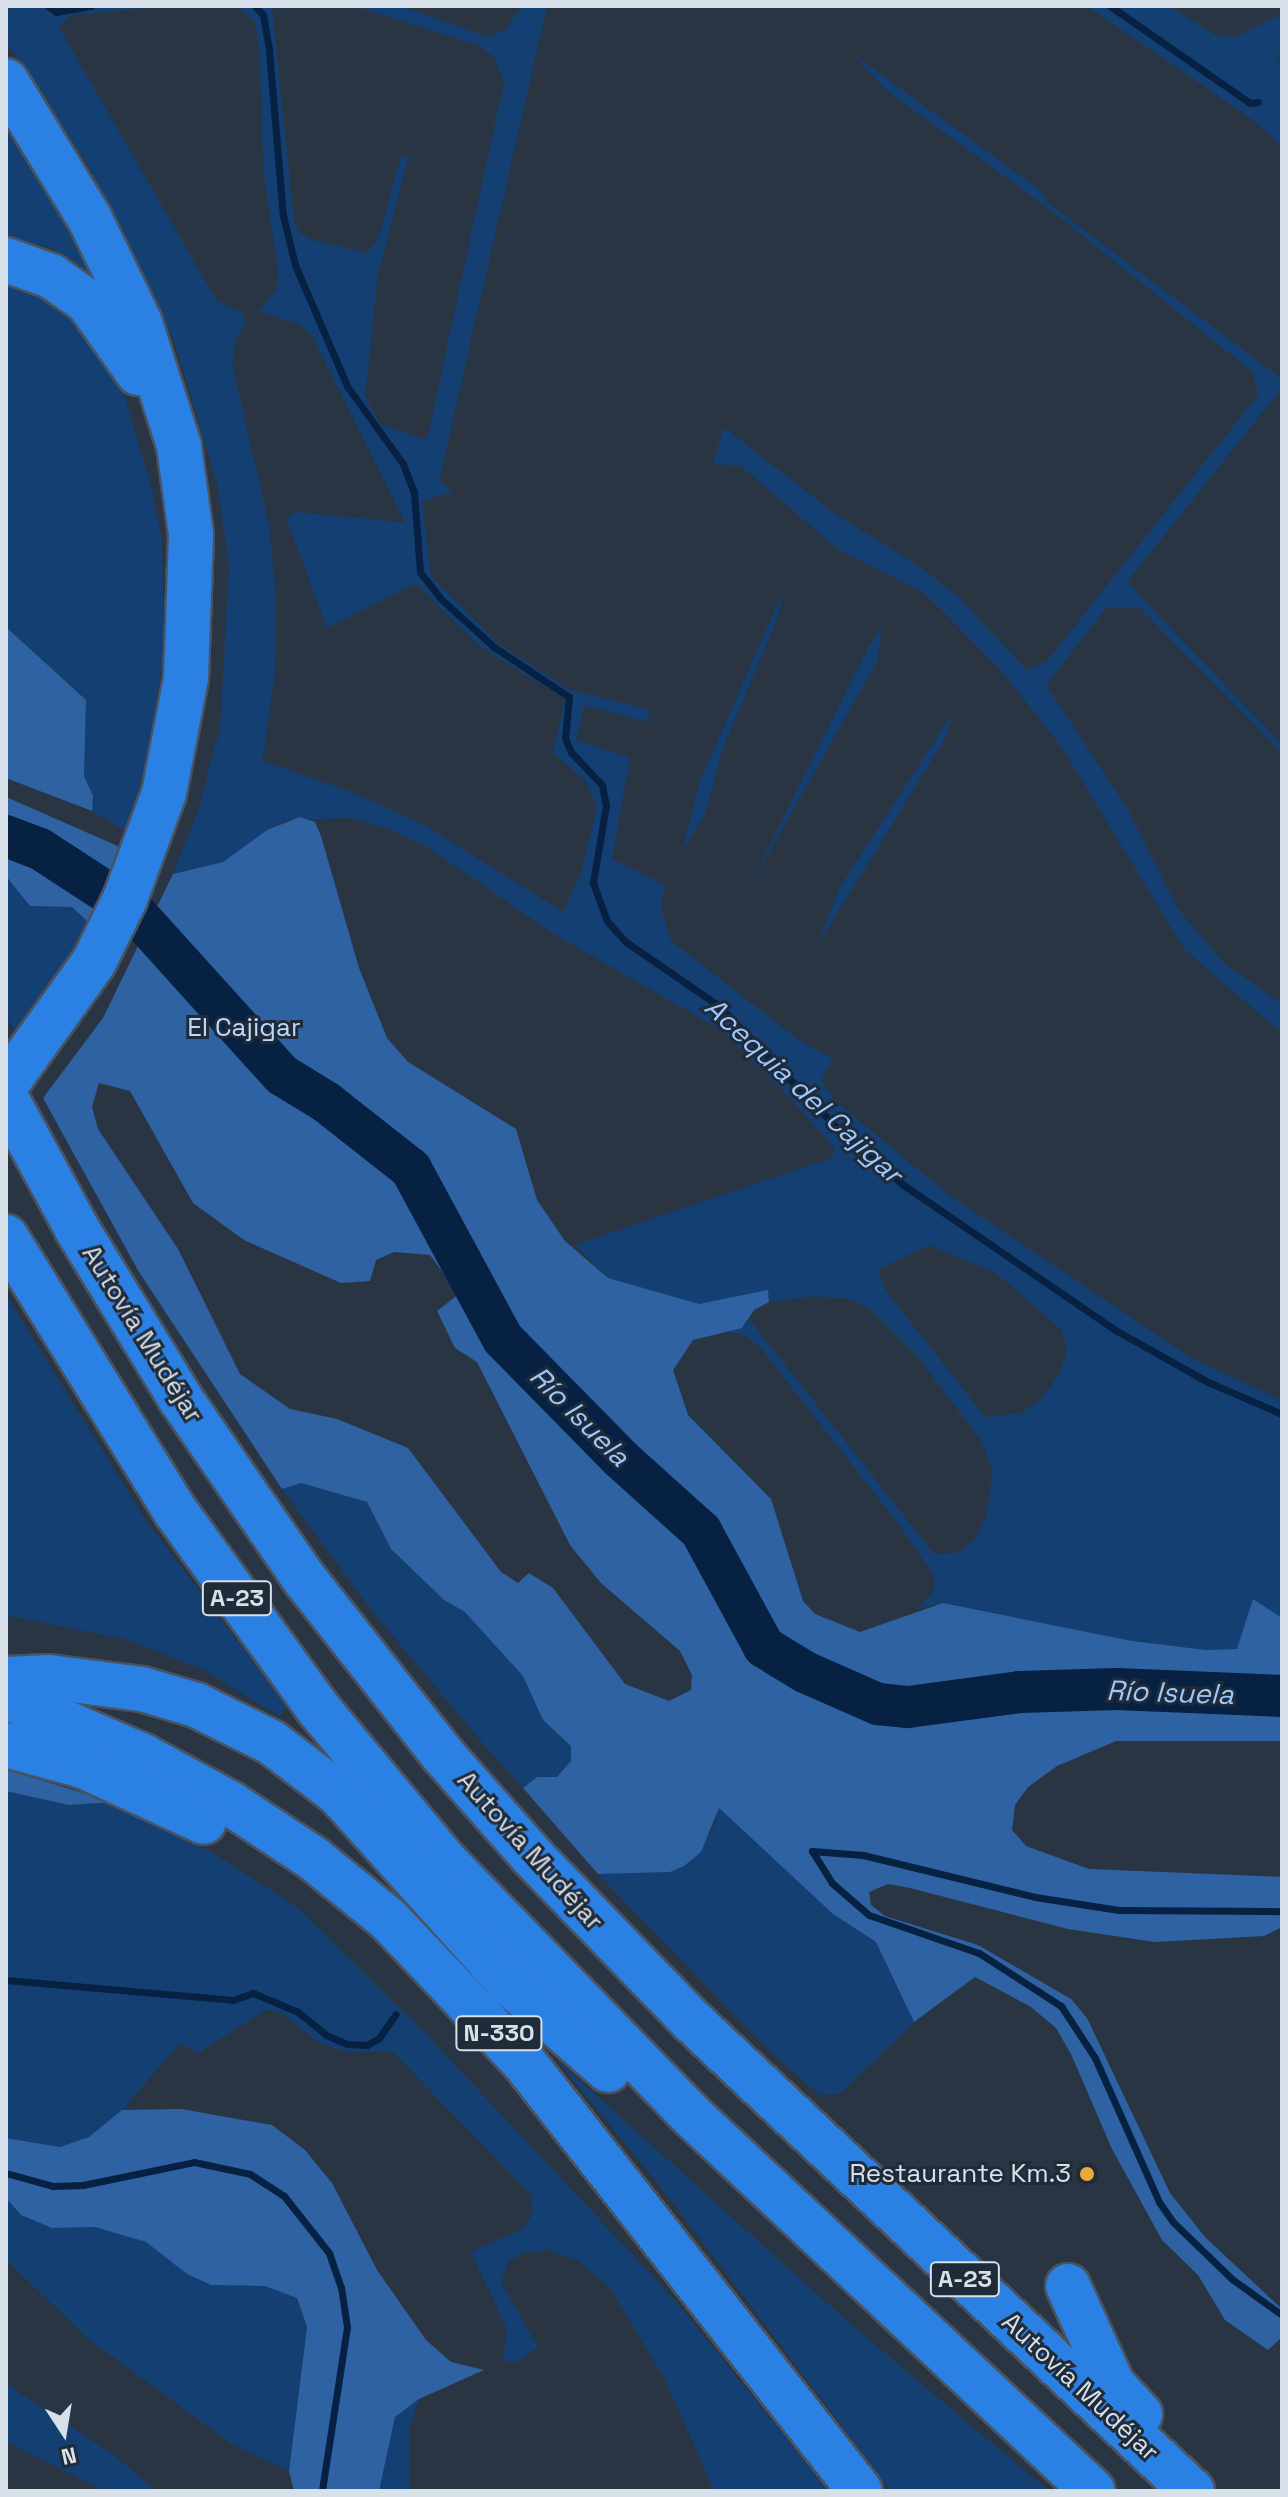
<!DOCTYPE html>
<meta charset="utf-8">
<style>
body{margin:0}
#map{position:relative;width:1288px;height:2497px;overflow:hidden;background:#2a3544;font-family:"Space Grotesk",sans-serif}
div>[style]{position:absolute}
.green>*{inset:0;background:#143f73}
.forest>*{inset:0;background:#2f62a2}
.stream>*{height:7px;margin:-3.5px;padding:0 3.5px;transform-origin:3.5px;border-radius:3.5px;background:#062142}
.river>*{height:42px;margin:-21px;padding:0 21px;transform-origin:21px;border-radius:21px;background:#062142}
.roads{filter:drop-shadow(2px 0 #49535f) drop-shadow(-2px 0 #49535f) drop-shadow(0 2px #49535f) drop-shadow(0 -2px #49535f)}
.highway>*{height:44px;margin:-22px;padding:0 22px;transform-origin:22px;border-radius:22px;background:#2b80e3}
.dots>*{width:22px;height:22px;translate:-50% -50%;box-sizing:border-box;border:4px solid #202b39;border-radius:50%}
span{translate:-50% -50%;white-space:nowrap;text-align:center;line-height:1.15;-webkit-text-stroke:6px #202b39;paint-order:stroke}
.shield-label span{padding:2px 6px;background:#202b39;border:2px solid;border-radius:6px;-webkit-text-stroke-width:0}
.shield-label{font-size:24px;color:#d8e0e9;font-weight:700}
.park-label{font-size:26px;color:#bedafe}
.street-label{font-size:26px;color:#d8e0e9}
.poi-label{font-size:26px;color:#d8e0e9}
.right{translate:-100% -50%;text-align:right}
.water-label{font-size:28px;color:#9ec7fd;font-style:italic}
.frame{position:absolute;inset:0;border:8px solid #d8e0e9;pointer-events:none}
.north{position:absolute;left:24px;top:2393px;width:80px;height:80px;-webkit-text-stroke:6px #202b39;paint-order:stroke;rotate:168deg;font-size:22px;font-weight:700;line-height:32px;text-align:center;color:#d8e0e9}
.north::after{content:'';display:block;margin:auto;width:28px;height:36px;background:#d8e0e9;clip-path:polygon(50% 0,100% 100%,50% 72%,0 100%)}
</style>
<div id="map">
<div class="green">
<div style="clip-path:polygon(evenodd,6px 6px,172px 6px,70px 15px,59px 27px,216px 300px,243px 313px,245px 325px,236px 338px,232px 363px,269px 525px,276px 597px,275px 675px,262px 761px,352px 792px,428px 827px,563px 912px,581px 873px,597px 806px,586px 781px,553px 753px,565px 699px,481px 647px,416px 583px,327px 628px,286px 518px,296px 512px,405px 523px,312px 335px,296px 323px,258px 312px,276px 290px,278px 271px,264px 177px,259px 44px,255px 22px,238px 6px,272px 6px,294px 221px,300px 233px,312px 240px,367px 253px,378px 239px,401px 157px,409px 156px,378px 274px,365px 397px,380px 424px,427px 440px,504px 82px,494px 57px,478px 45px,354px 6px,401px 6px,488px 37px,505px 30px,522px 6px,547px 6px,439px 481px,453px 492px,422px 501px,431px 577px,499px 644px,568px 689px,650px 710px,647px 722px,584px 705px,576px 740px,630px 758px,612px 859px,665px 885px,661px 908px,671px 941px,799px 1040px,833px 1059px,821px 1080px,836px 1102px,948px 1194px,1191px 1358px,1282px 1400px,1282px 1618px,1275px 1617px,1237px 1649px,1206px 1650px,1132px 1641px,943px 1603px,917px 1609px,935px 1590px,933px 1574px,900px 1526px,761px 1348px,746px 1336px,724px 1331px,742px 1328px,750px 1320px,934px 1554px,957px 1553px,973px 1542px,986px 1517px,993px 1471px,982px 1442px,918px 1357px,869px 1308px,850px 1299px,812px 1296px,769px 1302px,768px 1290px,699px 1305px,608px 1278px,575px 1245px,832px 1158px,835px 1148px,789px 1097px,721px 1030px,554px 934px,426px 846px,384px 827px,351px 818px,286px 820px,223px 862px,173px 874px,198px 811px,220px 728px,229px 568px,218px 487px,175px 343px,88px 166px,6px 41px,6px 6px,929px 1245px,996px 1273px,1062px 1330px,1067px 1349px,1061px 1371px,1043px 1397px,1022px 1413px,985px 1417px,885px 1289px,878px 1270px,929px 1245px)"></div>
<div style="clip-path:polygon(1087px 6px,1169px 6px,1215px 35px,1234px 38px,1282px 14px,1282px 53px,1276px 59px,1282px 66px,1282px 146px,1253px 120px)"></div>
<div style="clip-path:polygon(853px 54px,1040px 190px,1048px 203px,1282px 379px,1282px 388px,1127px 582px,1282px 745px,1282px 753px,1139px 607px,1106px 608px,1046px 685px,1128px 810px,1178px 909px,1224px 963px,1282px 1004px,1282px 1033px,1185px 950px,1061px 746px,1005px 675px,946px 614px,924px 593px,838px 549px,741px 466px,713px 464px,724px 427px,832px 512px,922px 568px,962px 601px,1027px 670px,1047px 661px,1258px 395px,1253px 372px,1048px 208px,886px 90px)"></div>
<div style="clip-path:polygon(6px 117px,101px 281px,51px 248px,6px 236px)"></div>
<div style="clip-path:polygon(6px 282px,31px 288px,69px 312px,121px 385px,151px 486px,162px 541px,164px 652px,144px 780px,129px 833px,92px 811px,93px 796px,84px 776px,86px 700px,6px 627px)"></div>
<div style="clip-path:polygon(782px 593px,778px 617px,724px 745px,704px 816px,682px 852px,698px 787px)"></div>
<div style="clip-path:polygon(882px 626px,877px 662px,747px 891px,869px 646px)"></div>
<div style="clip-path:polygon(953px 713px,946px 737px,817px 946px,841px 885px)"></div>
<div style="clip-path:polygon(6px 876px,14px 886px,51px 907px,72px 907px,89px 923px,44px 998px,15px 1033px,6px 1013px)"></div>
<div style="clip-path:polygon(6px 1295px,142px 1515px,287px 1707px,279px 1716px,204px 1670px,129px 1640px,10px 1616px,6px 1624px)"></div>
<div style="clip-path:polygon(301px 1483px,367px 1502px,391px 1549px,444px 1600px,465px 1612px,523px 1676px,543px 1720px,571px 1746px,571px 1761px,557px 1778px,537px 1777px,523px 1788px,487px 1748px,373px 1612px,282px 1489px)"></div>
<div style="clip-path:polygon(6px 1791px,69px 1805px,113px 1802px,205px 1848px,297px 1907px,425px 2033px,673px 2298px,829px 2491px,714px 2491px,666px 2381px,610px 2288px,578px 2260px,547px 2250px,521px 2254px,508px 2262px,501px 2282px,538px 2347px,519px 2361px,503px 2361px,507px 2329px,471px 2252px,524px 2228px,532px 2215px,532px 2196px,393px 2052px,344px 2051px,320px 2043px,280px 2012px,266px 2010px,198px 2053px,180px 2043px,122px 2110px,89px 2137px,60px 2147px,6px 2138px)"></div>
<div style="clip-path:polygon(719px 1808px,833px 1914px,876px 1942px,914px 2022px,840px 2094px,820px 2095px,772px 2053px,598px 1874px,669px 1872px,684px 1866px,713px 1829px)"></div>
<div style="clip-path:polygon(556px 2059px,848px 2322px,1049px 2491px,891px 2491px,664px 2191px)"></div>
<div style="clip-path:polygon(6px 2198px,21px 2215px,51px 2228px,95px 2227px,146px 2242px,187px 2274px,211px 2285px,265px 2286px,297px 2298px,307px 2327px,289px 2471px,233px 2445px,87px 2338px,6px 2259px)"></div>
<div style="clip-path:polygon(6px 2384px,115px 2456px,156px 2491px,105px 2491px,6px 2442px)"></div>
<div style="clip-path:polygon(419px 2399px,410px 2426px,409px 2491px,379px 2491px,395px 2417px)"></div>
</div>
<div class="forest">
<div style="clip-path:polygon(6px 627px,86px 700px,84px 776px,93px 796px,92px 811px,6px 778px)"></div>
<div style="clip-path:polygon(6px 797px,120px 847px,89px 923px,72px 907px,30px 906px,6px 876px)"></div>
<div style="clip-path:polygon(evenodd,300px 817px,315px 822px,321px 836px,359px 968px,387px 1038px,408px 1062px,516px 1129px,537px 1200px,565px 1241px,608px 1278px,699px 1304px,768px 1290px,769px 1302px,754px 1310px,742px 1328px,693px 1340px,673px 1370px,688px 1415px,771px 1499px,803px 1601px,815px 1614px,860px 1632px,943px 1603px,1132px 1641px,1206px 1650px,1237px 1649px,1253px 1599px,1282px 1618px,1282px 1741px,1116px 1741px,1057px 1766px,1028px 1787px,1015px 1805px,1012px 1830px,1026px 1846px,1089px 1869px,1282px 1877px,1282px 1927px,1264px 1936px,1155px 1942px,1068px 1929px,910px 1888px,888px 1884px,869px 1892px,871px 1905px,885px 1916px,978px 1945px,1071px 1999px,1087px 2018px,1170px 2193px,1205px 2237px,1282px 2309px,1282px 2337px,1268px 2350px,1225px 2320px,1198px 2275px,1162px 2240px,1112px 2149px,1071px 2054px,1056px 2028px,1031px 2007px,975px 1977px,914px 2022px,876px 1942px,833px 1914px,719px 1808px,701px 1852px,684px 1866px,670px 1872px,598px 1874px,523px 1788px,537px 1777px,557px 1777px,571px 1761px,571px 1746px,543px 1720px,523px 1676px,465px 1612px,444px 1600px,391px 1549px,367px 1502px,301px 1483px,282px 1489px,139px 1272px,43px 1098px,103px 1018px,173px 874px,223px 862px,267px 830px,300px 817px,99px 1083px,130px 1091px,193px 1203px,244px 1240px,341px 1283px,370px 1281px,376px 1260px,394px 1252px,430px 1255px,459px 1294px,437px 1311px,455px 1348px,477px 1362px,570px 1545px,601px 1583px,680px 1651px,692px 1675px,691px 1690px,669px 1701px,625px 1684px,553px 1588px,529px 1573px,518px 1583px,501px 1572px,408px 1448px,337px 1419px,290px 1409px,240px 1374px,178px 1249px,98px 1129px,92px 1107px,99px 1083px)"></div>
<div style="clip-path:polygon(6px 1770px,44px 1781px,113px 1802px,69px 1805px,6px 1791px)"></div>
<div style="clip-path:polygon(181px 2109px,272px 2125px,305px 2150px,332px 2183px,377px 2270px,426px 2340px,451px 2362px,484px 2370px,419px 2399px,395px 2417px,379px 2491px,294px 2491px,289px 2471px,307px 2327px,297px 2298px,265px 2286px,211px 2285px,187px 2274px,146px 2242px,95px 2227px,52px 2228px,21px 2215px,6px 2198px,6px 2138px,60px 2147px,89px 2137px,122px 2110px)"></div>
</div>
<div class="stream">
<div style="left:48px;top:6px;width:10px;rotate:37deg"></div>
<div style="left:56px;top:12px;width:36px;rotate:-10deg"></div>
<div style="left:255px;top:6px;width:12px;rotate:48deg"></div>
<div style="left:263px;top:15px;width:36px;rotate:80deg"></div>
<div style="left:269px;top:50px;width:166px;rotate:85.2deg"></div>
<div style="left:283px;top:215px;width:51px;rotate:76.5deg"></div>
<div style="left:295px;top:265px;width:132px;rotate:66.7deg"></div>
<div style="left:347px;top:386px;width:96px;rotate:54.3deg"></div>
<div style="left:403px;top:464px;width:30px;rotate:69deg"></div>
<div style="left:414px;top:492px;width:80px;rotate:85.7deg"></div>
<div style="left:420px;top:572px;width:34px;rotate:52deg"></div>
<div style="left:441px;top:599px;width:72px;rotate:42.2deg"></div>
<div style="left:494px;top:647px;width:90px;rotate:33.7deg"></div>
<div style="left:569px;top:697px;width:41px;rotate:95.6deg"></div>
<div style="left:565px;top:738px;width:15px;rotate:67deg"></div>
<div style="left:571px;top:752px;width:45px;rotate:46.8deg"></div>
<div style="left:602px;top:785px;width:20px;rotate:79deg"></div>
<div style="left:606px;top:805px;width:79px;rotate:99.5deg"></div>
<div style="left:593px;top:883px;width:40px;rotate:69.8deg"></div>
<div style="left:607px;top:921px;width:28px;rotate:48deg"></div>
<div style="left:626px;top:942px;width:113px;rotate:34.5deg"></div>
<div style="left:719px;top:1006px;width:187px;rotate:45.9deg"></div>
<div style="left:849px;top:1140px;width:69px;rotate:39.7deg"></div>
<div style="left:902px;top:1184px;width:260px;rotate:34.4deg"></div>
<div style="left:1117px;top:1331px;width:104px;rotate:29.3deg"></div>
<div style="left:1208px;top:1382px;width:81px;rotate:23.4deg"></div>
<div style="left:1110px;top:6px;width:170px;rotate:34.7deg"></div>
<div style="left:1250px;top:103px;width:8px;rotate:-7deg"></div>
<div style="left:812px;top:1851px;width:38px;rotate:58deg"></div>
<div style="left:832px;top:1883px;width:49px;rotate:40.9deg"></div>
<div style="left:869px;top:1915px;width:116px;rotate:19.1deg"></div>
<div style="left:979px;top:1953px;width:98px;rotate:32.9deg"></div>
<div style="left:1061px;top:2006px;width:62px;rotate:56.8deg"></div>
<div style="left:1095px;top:2058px;width:158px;rotate:66deg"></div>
<div style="left:1159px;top:2202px;width:24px;rotate:55deg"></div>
<div style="left:1173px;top:2222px;width:82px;rotate:44deg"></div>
<div style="left:1232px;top:2279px;width:62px;rotate:35.8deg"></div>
<div style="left:812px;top:1851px;width:51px;rotate:4.5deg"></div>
<div style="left:863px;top:1855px;width:177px;rotate:13.7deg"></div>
<div style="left:1035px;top:1897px;width:85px;rotate:8.8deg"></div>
<div style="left:1119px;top:1910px;width:163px;rotate:0.4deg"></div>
<div style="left:6px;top:1980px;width:228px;rotate:5deg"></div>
<div style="left:233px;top:2000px;width:21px;rotate:-19deg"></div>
<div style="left:253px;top:1993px;width:49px;rotate:22.9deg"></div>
<div style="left:298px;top:2012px;width:36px;rotate:39deg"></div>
<div style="left:326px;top:2035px;width:23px;rotate:23deg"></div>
<div style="left:347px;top:2044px;width:20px;rotate:3deg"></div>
<div style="left:367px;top:2045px;width:14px;rotate:-30deg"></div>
<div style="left:379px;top:2038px;width:29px;rotate:-55deg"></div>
<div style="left:6px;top:2173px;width:49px;rotate:15.5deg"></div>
<div style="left:53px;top:2186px;width:30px;rotate:-2deg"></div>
<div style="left:83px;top:2185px;width:113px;rotate:-11.7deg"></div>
<div style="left:194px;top:2162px;width:57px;rotate:12.1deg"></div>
<div style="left:250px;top:2174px;width:40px;rotate:32.9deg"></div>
<div style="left:284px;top:2196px;width:73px;rotate:51.7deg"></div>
<div style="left:329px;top:2253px;width:36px;rotate:71deg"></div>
<div style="left:341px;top:2287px;width:40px;rotate:81.5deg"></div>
<div style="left:347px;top:2327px;width:166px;rotate:98.7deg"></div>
</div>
<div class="river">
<div style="left:6px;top:836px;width:36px;rotate:21deg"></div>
<div style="left:40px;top:849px;width:108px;rotate:33deg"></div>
<div style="left:131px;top:908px;width:225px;rotate:47.9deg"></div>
<div style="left:282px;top:1075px;width:52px;rotate:31.5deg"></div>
<div style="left:326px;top:1102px;width:108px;rotate:38.2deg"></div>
<div style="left:411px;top:1169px;width:193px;rotate:61.6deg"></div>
<div style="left:503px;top:1339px;width:168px;rotate:45.5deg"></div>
<div style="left:621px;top:1459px;width:108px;rotate:42deg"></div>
<div style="left:701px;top:1531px;width:132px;rotate:61.5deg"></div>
<div style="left:764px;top:1647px;width:48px;rotate:31.4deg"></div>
<div style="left:805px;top:1672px;width:80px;rotate:23.7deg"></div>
<div style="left:878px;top:1704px;width:30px;rotate:6deg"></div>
<div style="left:908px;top:1707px;width:113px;rotate:-7.6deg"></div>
<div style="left:1020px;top:1692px;width:97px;rotate:-1.8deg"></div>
<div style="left:1117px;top:1689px;width:165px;rotate:2.4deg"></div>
</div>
<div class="roads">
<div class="highway">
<div style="left:6px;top:81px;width:162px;rotate:58.7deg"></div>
<div style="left:90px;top:219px;width:115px;rotate:64.3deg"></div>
<div style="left:140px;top:323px;width:129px;rotate:72.4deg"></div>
<div style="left:179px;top:446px;width:90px;rotate:82.3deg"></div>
<div style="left:191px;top:535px;width:143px;rotate:92deg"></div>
<div style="left:186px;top:678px;width:117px;rotate:100.8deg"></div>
<div style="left:164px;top:793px;width:113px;rotate:110.2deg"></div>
<div style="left:125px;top:899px;width:70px;rotate:116.2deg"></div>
<div style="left:94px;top:962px;width:151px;rotate:125.6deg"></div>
<div style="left:6px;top:260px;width:48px;rotate:19.6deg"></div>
<div style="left:51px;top:276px;width:45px;rotate:35.1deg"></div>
<div style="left:88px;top:302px;width:87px;rotate:54.8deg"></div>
<div style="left:6px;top:1098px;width:149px;rotate:61.5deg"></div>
<div style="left:77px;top:1229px;width:198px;rotate:58.6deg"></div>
<div style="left:180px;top:1398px;width:222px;rotate:55.5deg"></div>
<div style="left:306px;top:1581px;width:221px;rotate:51.8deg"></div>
<div style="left:443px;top:1755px;width:135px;rotate:48.6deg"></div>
<div style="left:532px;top:1856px;width:231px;rotate:45.9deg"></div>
<div style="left:693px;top:2022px;width:685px;rotate:43.22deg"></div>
<div style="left:6px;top:1237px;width:323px;rotate:58.3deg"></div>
<div style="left:176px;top:1512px;width:241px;rotate:54.1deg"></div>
<div style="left:317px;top:1707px;width:197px;rotate:50.3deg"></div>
<div style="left:443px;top:1859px;width:356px;rotate:45.9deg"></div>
<div style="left:691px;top:2115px;width:550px;rotate:43.09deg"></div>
<div style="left:6px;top:1679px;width:43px;rotate:-2.7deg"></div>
<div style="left:49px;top:1677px;width:94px;rotate:7.4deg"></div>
<div style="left:142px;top:1689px;width:56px;rotate:16.5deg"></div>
<div style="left:196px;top:1705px;width:84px;rotate:26.3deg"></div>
<div style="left:271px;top:1742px;width:84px;rotate:37.3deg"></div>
<div style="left:338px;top:1793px;width:258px;rotate:48deg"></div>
<div style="left:511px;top:1985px;width:129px;rotate:41.2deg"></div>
<div style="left:6px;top:1697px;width:149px;rotate:23.3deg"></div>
<div style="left:143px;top:1756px;width:100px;rotate:28.6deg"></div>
<div style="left:231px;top:1804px;width:100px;rotate:33.5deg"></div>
<div style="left:314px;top:1859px;width:97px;rotate:39.1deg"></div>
<div style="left:389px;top:1920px;width:195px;rotate:46.5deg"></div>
<div style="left:523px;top:2061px;width:546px;rotate:51.91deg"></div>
<div style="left:6px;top:1745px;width:80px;rotate:15.3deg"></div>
<div style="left:83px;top:1766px;width:133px;rotate:24.8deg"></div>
<div style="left:1068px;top:2286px;width:109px;rotate:65.6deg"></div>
<div style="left:1113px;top:2385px;width:40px;rotate:47deg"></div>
</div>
</div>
<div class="dots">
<div style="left:1087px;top:2174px;background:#eba93a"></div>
</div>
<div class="shield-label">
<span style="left:237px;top:1598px">A-23</span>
<span style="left:499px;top:2033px">N-330</span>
<span style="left:965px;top:2279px">A-23</span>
</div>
<div class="park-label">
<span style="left:244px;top:1028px">El Cajigar</span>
</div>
<div class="street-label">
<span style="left:142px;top:1334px;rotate:58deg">Autovía Mudéjar</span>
<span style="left:530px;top:1851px;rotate:48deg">Autovía Mudéjar</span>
<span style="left:1080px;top:2387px;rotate:43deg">Autovía Mudéjar</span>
</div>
<div class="poi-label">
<span class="right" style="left:1071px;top:2174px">Restaurante Km.3</span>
</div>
<div class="water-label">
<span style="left:804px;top:1090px;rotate:43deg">Acequia del Cajigar</span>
<span style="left:580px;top:1416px;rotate:45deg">Río Isuela</span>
<span style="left:1170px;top:1692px;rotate:2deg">Río Isuela</span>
</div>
<div class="frame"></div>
<div class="north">N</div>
</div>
